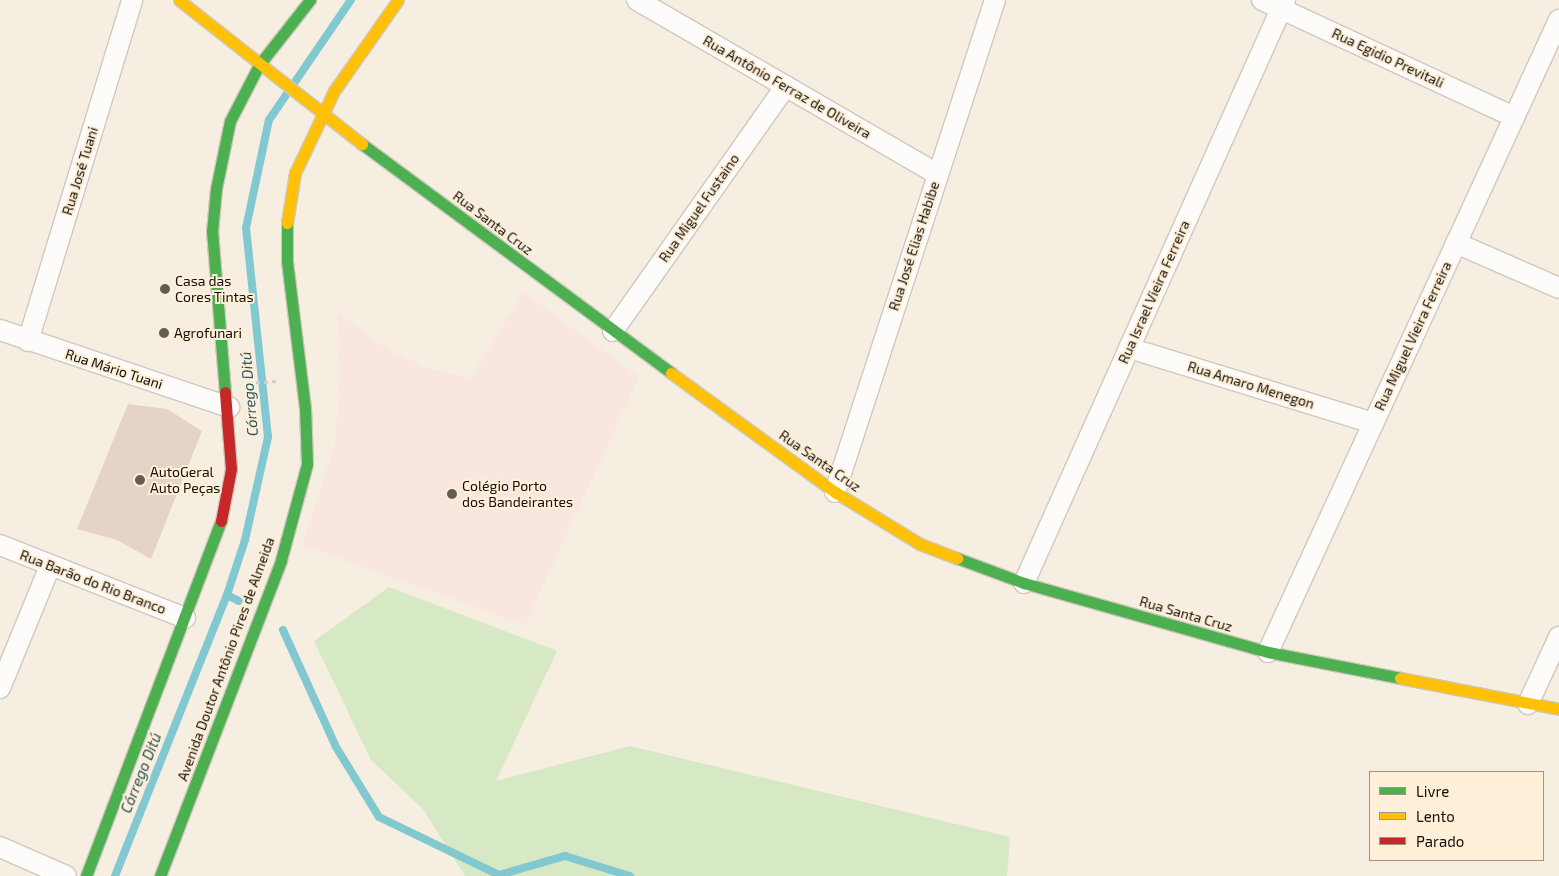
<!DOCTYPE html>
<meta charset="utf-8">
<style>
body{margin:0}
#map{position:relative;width:1559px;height:876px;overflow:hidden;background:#f6eee1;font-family:"Exo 2",sans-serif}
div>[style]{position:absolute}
.education>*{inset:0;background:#f9e6df}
.green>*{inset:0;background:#d7e8c4}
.stream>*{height:8px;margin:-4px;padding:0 4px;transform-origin:4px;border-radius:4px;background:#82c8d0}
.building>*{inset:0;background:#e5d3c8}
.path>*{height:3px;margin-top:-1.5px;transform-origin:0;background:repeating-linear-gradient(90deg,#d1cfcb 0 4px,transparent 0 8px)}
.roads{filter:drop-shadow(1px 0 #cec8bd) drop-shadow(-1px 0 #cec8bd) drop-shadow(0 1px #cec8bd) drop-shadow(0 -1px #cec8bd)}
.street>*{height:20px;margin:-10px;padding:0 10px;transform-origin:10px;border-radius:10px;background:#fefcfa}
.fast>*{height:11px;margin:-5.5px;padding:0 5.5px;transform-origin:5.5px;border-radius:5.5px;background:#4caf50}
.slow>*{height:11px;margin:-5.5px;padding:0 5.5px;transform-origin:5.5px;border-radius:5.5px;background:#ffc107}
.jam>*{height:11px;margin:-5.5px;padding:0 5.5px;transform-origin:5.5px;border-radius:5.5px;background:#c62828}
.dots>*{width:14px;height:14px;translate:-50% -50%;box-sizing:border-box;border:2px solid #feefd9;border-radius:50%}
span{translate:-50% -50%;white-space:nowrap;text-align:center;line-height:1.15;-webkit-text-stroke:4px #feefd9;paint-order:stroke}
.street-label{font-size:14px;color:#130e06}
.poi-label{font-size:14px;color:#130e06}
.left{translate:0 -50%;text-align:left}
.water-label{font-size:15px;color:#28555c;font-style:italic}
.legend{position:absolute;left:1369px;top:771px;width:175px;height:90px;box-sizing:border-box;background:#feefd9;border:1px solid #a09585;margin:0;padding:6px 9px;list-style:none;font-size:15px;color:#130e06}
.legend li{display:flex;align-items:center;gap:10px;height:25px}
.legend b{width:25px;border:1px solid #a09585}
</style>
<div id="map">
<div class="education">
<div style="clip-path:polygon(524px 292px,639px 377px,525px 625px,302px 545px,335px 444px,340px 373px,337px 312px,389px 350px,427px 368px,471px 378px)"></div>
</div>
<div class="green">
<div style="clip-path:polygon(389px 587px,557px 651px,496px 781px,630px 746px,1010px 837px,1007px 876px,465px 876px,423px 809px,371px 760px,314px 641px)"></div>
</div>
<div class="stream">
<div style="left:227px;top:595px;width:13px;rotate:27deg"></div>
<div style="left:283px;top:630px;width:128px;rotate:65.6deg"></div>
<div style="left:336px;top:747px;width:82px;rotate:58.4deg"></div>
<div style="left:379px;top:817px;width:133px;rotate:25.8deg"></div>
<div style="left:499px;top:875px;width:69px;rotate:-16.1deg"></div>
<div style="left:565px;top:856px;width:68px;rotate:17.1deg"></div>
<div style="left:115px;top:876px;width:302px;rotate:-68.3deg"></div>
<div style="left:227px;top:595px;width:58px;rotate:-71.9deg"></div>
<div style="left:245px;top:540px;width:106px;rotate:-77.4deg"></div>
<div style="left:268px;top:437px;width:210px;rotate:-96deg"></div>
<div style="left:246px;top:228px;width:110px;rotate:-78deg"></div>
<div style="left:269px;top:120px;width:145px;rotate:-55.7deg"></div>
</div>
<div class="building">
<div style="clip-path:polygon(128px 404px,167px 409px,202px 431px,151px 559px,117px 540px,77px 529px)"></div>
</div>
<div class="path">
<div style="left:248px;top:383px;width:29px;rotate:-4deg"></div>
</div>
<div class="roads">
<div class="street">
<div style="left:637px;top:0;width:347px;rotate:30.1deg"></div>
<div style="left:1262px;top:0;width:278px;rotate:24.9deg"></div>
<div style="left:1456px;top:243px;width:112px;rotate:23.6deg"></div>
<div style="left:0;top:330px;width:242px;rotate:18.6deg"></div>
<div style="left:613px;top:331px;width:300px;rotate:-54.8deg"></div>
<div style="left:28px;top:341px;width:357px;rotate:-73deg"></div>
<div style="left:1129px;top:348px;width:255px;rotate:17.1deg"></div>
<div style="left:835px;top:492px;width:517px;rotate:-71.99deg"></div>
<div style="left:0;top:545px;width:199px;rotate:21.5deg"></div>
<div style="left:1024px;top:583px;width:639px;rotate:-65.88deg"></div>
<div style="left:1268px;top:652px;width:696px;rotate:-65.28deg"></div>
<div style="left:0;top:688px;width:132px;rotate:-67.7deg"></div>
<div style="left:1528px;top:704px;width:74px;rotate:-65.2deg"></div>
<div style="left:0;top:847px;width:72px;rotate:23.7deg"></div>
</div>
<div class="fast">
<div style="left:362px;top:144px;width:385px;rotate:36.5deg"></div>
<div style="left:225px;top:392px;width:161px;rotate:-94.6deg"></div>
<div style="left:212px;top:232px;width:43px;rotate:-84.7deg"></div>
<div style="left:216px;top:189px;width:69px;rotate:-78.4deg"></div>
<div style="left:230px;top:121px;width:63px;rotate:-62.6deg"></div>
<div style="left:259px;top:65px;width:83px;rotate:-51.9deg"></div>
<div style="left:957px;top:558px;width:72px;rotate:20.5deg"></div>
<div style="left:1024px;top:583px;width:254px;rotate:15.8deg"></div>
<div style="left:1268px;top:652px;width:135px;rotate:11.1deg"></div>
<div style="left:86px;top:876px;width:380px;rotate:-69.2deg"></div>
<div style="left:160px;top:876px;width:338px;rotate:-69deg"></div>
<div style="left:281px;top:560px;width:99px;rotate:-74.8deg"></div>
<div style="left:307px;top:464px;width:56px;rotate:-92deg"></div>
<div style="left:305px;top:408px;width:148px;rotate:-97deg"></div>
<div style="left:287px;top:261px;width:38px;rotate:-90deg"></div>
</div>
<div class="slow">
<div style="left:179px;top:0;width:233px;rotate:38.2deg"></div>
<div style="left:287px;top:223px;width:51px;rotate:-80.9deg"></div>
<div style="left:295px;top:173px;width:91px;rotate:-64.6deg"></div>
<div style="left:334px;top:91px;width:111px;rotate:-54.9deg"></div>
<div style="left:671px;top:373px;width:203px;rotate:36deg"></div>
<div style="left:835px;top:492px;width:100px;rotate:31.5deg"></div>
<div style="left:920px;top:544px;width:40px;rotate:21deg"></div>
<div style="left:1400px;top:678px;width:162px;rotate:11deg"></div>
</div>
<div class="jam">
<div style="left:221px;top:521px;width:53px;rotate:-79.1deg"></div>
<div style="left:231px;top:469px;width:77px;rotate:-94.5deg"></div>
</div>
</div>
<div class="dots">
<div style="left:165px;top:289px;background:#625c53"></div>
<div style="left:164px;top:333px;background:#625c53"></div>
<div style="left:140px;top:480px;background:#625c53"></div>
<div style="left:452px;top:494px;background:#625c53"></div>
</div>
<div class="street-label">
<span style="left:1388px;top:58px;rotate:25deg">Rua Egidio Previtali</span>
<span style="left:787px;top:87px;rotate:30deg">Rua Antônio Ferraz de Oliveira</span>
<span style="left:80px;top:171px;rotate:-73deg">Rua José Tuani</span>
<span style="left:699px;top:208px;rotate:-55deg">Rua Miguel Fustaino</span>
<span style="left:493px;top:223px;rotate:37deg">Rua Santa Cruz</span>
<span style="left:914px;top:246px;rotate:-72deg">Rua José Elias Habibe</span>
<span style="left:1154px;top:292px;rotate:-66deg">Rua Israel Vieira Ferreira</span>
<span style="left:1413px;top:336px;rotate:-65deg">Rua Miguel Vieira Ferreira</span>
<span style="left:114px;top:369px;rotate:18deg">Rua Mário Tuani</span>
<span style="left:1251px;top:385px;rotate:17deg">Rua Amaro Menegon</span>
<span style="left:820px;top:461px;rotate:35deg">Rua Santa Cruz</span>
<span style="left:93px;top:582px;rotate:21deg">Rua Barão do Rio Branco</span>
<span style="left:1186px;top:614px;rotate:16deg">Rua Santa Cruz</span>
<span style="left:226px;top:659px;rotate:-70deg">Avenida Doutor Antônio Pires de Almeida</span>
</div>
<div class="poi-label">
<span class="left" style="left:175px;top:289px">Casa das<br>Cores Tintas</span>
<span class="left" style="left:174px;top:333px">Agrofunari</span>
<span class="left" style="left:150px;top:480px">AutoGeral<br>Auto Peças</span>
<span class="left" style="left:462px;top:494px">Colégio Porto<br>dos Bandeirantes</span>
</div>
<div class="water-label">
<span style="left:249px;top:394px;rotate:-95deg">Córrego Ditú</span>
<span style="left:141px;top:773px;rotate:-68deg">Córrego Ditú</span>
</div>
<ul class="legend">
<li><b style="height:6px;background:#4caf50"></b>Livre</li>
<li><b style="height:6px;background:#ffc107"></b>Lento</li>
<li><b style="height:6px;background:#c62828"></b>Parado</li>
</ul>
</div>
